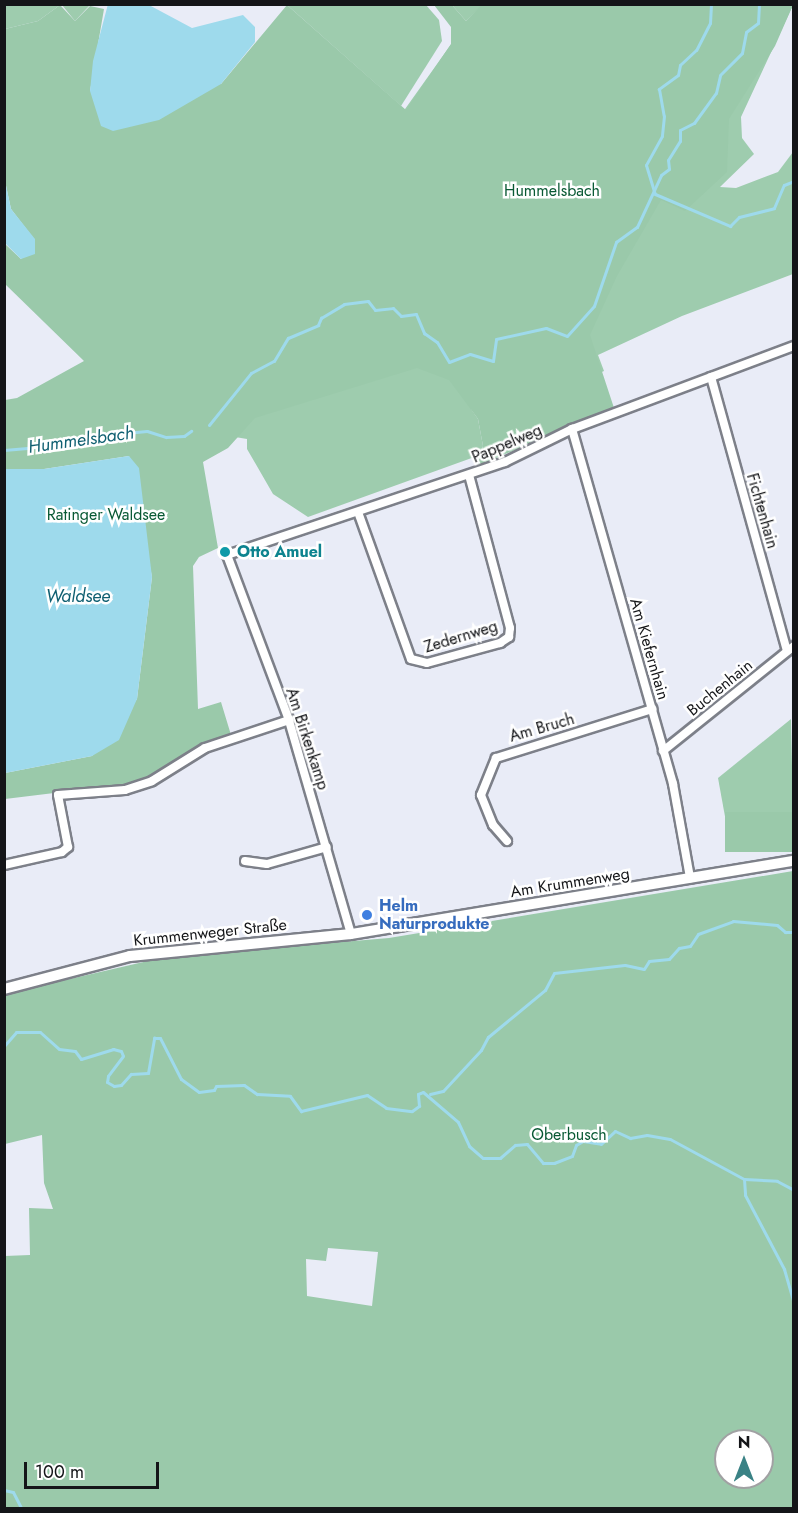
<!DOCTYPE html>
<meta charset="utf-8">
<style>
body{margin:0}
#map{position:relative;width:798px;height:1513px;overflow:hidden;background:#e9ecf7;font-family:Jost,sans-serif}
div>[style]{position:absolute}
.green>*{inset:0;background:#9eccae}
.forest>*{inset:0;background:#9ac9aa;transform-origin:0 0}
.water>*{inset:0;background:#9edaec}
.stream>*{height:3px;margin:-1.5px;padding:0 1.5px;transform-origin:1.5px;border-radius:1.5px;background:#9edaec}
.roads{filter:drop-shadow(2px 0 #7d8089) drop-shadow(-2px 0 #7d8089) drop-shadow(0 2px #7d8089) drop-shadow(0 -2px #7d8089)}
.minor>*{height:8px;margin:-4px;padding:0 4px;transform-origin:4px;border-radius:4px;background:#fff}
.secondary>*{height:10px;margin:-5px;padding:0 5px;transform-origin:5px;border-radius:5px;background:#fff}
.dots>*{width:16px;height:16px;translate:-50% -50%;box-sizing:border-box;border:3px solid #fff;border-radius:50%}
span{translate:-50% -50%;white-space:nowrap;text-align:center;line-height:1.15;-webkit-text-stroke:5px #fff;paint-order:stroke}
.park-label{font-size:16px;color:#095934}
.street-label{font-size:16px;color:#141518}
.culture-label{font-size:16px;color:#0d838f;font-weight:700}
.left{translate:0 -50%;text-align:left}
.shop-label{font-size:16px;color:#366cbe;font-weight:700}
.water-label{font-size:18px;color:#0f5f71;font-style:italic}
.frame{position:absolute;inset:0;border:6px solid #141518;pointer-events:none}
.north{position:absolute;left:714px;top:1429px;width:60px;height:60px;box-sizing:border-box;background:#fff;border:2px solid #a1a1a3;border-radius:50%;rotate:0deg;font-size:16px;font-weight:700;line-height:24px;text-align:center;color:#141518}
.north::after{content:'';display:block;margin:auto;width:21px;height:27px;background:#3a8285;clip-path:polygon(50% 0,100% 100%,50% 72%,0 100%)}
.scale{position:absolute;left:24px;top:1462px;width:135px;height:27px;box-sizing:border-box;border:3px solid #141518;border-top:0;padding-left:8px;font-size:18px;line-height:21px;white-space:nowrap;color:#141518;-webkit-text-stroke:4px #fff;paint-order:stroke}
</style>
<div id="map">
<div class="green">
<div style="clip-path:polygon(5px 5px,60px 5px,38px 21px,5px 29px)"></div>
<div style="clip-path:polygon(62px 5px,90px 5px,75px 21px)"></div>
<div style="clip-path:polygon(287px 5px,426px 5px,439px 20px,442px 41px,401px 106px)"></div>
<div style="clip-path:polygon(452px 5px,482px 5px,466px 21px)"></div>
<div style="clip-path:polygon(793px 5px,741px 117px,742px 138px,754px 154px,720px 187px,736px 188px,778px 172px,793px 152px,793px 274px,682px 316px,598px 355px,604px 371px,567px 388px,471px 409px,478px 419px,483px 446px,480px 455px,308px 517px,273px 494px,247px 449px,247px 439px,235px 437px,287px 275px,452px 43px)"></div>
<div style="clip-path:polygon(791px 719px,793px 812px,726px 822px,718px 778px)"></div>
</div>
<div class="forest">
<div style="clip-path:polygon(482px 4px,793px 5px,775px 46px,729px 119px,727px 172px,685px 211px,661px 200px,617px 276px,590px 335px,614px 408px,477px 466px,483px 446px,478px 419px,449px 380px,417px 368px,255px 418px,228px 448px,203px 462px,218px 548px,199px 557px,193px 566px,198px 709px,221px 702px,231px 735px,201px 746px,136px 783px,5px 799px,5px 773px,92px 756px,137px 699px,152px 577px,129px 456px,44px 469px,5px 469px,5px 400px,17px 398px,84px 361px,5px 284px,4px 243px,21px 259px,34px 239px,11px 209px,5px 181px,5px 29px,38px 21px,60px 5px,75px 21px,90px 6px,104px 9px,90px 91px,221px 84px,287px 5px,406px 110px,451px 44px,451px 27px,434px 5px,452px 5px,466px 21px)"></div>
<div style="left:793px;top:812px;width:40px;height:68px;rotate:90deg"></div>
<div style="clip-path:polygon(evenodd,793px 871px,793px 1508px,5px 1508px,5px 1256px,30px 1255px,29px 1208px,53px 1209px,44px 1183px,42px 1135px,5px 1144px,5px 994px,165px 957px,389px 938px,793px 871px,328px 1248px,378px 1252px,372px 1306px,307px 1296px,306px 1259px,326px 1261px,328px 1248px,793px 871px,726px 1441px,762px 1441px,762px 1477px,726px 1477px,726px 1441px)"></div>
</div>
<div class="water">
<div style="clip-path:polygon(108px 4px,149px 5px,192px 28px,243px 15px,255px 27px,255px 42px,221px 84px,159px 120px,113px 131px,101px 126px,90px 91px,93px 61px)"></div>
<div style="clip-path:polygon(5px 181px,11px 209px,35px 239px,35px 254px,21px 259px,5px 243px)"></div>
<div style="clip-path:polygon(129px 456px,139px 468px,152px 577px,137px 699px,119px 740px,92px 756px,5px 773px,5px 469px,44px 469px)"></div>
</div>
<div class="stream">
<div style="left:711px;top:4px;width:19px;rotate:93deg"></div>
<div style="left:710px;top:23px;width:30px;rotate:117deg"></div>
<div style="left:696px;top:50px;width:22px;rotate:137deg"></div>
<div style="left:680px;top:65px;width:10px;rotate:101deg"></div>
<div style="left:678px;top:75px;width:24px;rotate:144deg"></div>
<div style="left:659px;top:89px;width:27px;rotate:80deg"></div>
<div style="left:664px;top:116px;width:20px;rotate:96deg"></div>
<div style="left:662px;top:136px;width:33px;rotate:119deg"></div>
<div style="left:646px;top:165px;width:30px;rotate:73deg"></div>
<div style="left:655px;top:194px;width:82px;rotate:23.1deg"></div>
<div style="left:730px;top:226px;width:13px;rotate:-45deg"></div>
<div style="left:739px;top:217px;width:36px;rotate:-14deg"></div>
<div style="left:774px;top:208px;width:25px;rotate:-67deg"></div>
<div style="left:784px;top:185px;width:11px;rotate:-22deg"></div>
<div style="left:209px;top:425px;width:67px;rotate:-51.1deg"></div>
<div style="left:251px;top:373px;width:26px;rotate:-28deg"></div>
<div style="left:274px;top:361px;width:27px;rotate:-59deg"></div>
<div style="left:288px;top:338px;width:33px;rotate:-23deg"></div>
<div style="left:318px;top:325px;width:8px;rotate:-67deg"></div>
<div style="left:321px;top:318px;width:27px;rotate:-31deg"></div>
<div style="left:344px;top:304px;width:24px;rotate:-7deg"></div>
<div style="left:368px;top:301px;width:11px;rotate:52deg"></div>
<div style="left:375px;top:310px;width:18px;rotate:-6deg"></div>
<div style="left:393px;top:308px;width:11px;rotate:45deg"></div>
<div style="left:401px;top:316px;width:15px;rotate:-8deg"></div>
<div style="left:416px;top:314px;width:21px;rotate:67deg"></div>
<div style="left:424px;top:333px;width:16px;rotate:35deg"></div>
<div style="left:437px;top:342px;width:23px;rotate:59deg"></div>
<div style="left:449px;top:362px;width:22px;rotate:-21deg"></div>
<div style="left:470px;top:354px;width:24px;rotate:17deg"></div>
<div style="left:493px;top:361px;width:22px;rotate:-82deg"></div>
<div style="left:496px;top:339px;width:51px;rotate:-12.4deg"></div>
<div style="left:546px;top:328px;width:22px;rotate:21deg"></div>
<div style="left:567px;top:336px;width:40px;rotate:-48deg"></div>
<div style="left:594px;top:306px;width:68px;rotate:-71deg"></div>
<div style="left:616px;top:242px;width:26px;rotate:-36deg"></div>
<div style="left:637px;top:227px;width:57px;rotate:-65.2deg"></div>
<div style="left:661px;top:175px;width:10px;rotate:-37deg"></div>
<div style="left:669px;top:169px;width:9px;rotate:-96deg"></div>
<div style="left:668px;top:160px;width:22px;rotate:-58deg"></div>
<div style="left:680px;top:141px;width:11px;rotate:-90deg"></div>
<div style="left:680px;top:130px;width:16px;rotate:-27deg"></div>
<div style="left:694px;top:123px;width:37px;rotate:-54deg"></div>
<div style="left:716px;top:93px;width:18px;rotate:-77deg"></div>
<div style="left:720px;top:75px;width:31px;rotate:-45deg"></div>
<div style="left:742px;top:53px;width:21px;rotate:-79deg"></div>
<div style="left:746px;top:32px;width:15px;rotate:-37deg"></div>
<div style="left:758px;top:23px;width:19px;rotate:-87deg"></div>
<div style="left:4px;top:450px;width:58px;rotate:-4.9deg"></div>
<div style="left:62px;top:445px;width:14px;rotate:-30deg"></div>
<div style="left:74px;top:438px;width:73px;rotate:-5.5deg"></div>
<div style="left:147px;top:431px;width:20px;rotate:18deg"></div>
<div style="left:166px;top:437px;width:18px;rotate:-3deg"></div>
<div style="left:184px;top:436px;width:9px;rotate:-36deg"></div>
<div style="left:4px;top:1046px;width:18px;rotate:-49deg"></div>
<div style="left:16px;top:1032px;width:24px"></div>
<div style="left:40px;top:1032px;width:25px;rotate:42deg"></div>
<div style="left:59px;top:1049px;width:16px;rotate:7deg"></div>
<div style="left:75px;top:1051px;width:10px;rotate:53deg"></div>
<div style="left:81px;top:1059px;width:34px;rotate:-17deg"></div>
<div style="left:113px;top:1049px;width:8px;rotate:14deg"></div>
<div style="left:121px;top:1051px;width:5px;rotate:68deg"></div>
<div style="left:123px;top:1056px;width:25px;rotate:127deg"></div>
<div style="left:108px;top:1076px;width:6px;rotate:99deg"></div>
<div style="left:107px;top:1082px;width:8px;rotate:30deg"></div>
<div style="left:114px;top:1086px;width:7px;rotate:-8deg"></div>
<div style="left:121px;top:1085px;width:15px;rotate:-48deg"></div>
<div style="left:131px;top:1074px;width:17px;rotate:-3deg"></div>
<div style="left:148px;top:1073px;width:36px;rotate:-80deg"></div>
<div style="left:154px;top:1038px;width:6px"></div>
<div style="left:160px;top:1038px;width:46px;rotate:62.9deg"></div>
<div style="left:181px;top:1079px;width:22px;rotate:36deg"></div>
<div style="left:199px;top:1092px;width:15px;rotate:-8deg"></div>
<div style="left:214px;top:1090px;width:4px;rotate:-63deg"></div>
<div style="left:216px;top:1086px;width:28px;rotate:-2deg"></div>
<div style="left:244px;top:1085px;width:16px;rotate:35deg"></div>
<div style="left:257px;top:1094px;width:33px;rotate:3deg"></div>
<div style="left:290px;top:1096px;width:19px;rotate:54deg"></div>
<div style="left:301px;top:1111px;width:68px;rotate:-13.6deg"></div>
<div style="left:367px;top:1095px;width:23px;rotate:34deg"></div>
<div style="left:386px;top:1108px;width:26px;rotate:7deg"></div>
<div style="left:412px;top:1111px;width:9px;rotate:-36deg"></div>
<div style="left:419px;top:1106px;width:12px;rotate:-95deg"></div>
<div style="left:418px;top:1094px;width:5px;rotate:-22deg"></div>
<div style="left:423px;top:1092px;width:46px;rotate:40.6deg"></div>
<div style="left:458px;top:1122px;width:26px;rotate:65deg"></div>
<div style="left:469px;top:1146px;width:18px;rotate:41deg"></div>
<div style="left:483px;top:1158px;width:17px"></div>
<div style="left:500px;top:1158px;width:20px;rotate:-41deg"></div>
<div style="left:515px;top:1145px;width:12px;rotate:-5deg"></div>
<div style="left:527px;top:1144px;width:25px;rotate:50deg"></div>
<div style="left:543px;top:1163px;width:11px"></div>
<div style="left:554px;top:1163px;width:19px;rotate:-21deg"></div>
<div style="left:572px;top:1156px;width:12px;rotate:-70deg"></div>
<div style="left:576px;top:1145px;width:8px;rotate:-30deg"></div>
<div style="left:583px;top:1141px;width:18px;rotate:9deg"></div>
<div style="left:601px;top:1144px;width:19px;rotate:-43deg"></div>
<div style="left:615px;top:1131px;width:17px;rotate:25deg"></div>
<div style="left:630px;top:1138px;width:17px;rotate:-10deg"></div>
<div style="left:647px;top:1135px;width:23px;rotate:10deg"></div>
<div style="left:670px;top:1139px;width:84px;rotate:28.4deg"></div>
<div style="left:744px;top:1179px;width:16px;rotate:86deg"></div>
<div style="left:745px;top:1195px;width:84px;rotate:62.2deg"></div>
<div style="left:784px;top:1269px;width:35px;rotate:74deg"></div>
<div style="left:430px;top:1094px;width:13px;rotate:-13deg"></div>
<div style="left:443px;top:1091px;width:56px;rotate:-47.2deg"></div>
<div style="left:481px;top:1050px;width:15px;rotate:-62deg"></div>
<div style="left:488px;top:1037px;width:74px;rotate:-39.5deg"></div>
<div style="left:545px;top:990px;width:19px;rotate:-62deg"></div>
<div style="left:554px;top:973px;width:71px;rotate:-6.4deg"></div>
<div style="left:625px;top:965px;width:19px;rotate:12deg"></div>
<div style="left:644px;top:969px;width:9px;rotate:-58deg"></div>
<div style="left:649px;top:961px;width:20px;rotate:-6deg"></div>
<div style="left:669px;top:959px;width:15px;rotate:-48deg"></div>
<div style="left:679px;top:948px;width:11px;rotate:-10deg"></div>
<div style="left:690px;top:946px;width:14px;rotate:-56deg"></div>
<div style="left:698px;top:934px;width:37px;rotate:-20deg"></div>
<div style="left:733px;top:921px;width:44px;rotate:5.2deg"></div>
<div style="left:777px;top:925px;width:11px;rotate:41deg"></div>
<div style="left:785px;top:932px;width:9px"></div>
<div style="left:744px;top:1179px;width:33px;rotate:3deg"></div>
<div style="left:777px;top:1181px;width:19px;rotate:28deg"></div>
<div style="left:4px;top:1490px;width:9px;rotate:13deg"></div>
<div style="left:13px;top:1492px;width:18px;rotate:63deg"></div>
</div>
<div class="roads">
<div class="minor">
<div style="left:711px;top:377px;width:284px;rotate:74.5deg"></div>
<div style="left:572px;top:429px;width:369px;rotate:74.1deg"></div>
<div style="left:673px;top:784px;width:96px;rotate:79.7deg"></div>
<div style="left:358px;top:512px;width:156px;rotate:70.2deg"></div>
<div style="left:411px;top:659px;width:16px;rotate:14deg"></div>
<div style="left:427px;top:663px;width:76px;rotate:-15.3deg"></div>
<div style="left:500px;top:643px;width:11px;rotate:-34deg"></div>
<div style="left:509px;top:637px;width:9px;rotate:-84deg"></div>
<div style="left:510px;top:628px;width:158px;rotate:-105deg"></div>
<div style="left:663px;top:751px;width:168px;rotate:-38.7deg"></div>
<div style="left:507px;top:841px;width:21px;rotate:-131deg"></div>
<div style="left:493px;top:825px;width:32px;rotate:-112deg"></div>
<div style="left:481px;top:795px;width:40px;rotate:-68deg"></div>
<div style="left:496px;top:758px;width:164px;rotate:-17.4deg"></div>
<div style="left:245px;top:861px;width:22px;rotate:8deg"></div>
<div style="left:267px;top:864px;width:62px;rotate:-15.8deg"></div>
<div style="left:4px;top:865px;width:59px;rotate:-12.6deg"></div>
<div style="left:62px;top:852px;width:8px;rotate:-40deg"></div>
<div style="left:68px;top:847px;width:53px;rotate:-100.9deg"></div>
<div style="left:58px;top:795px;width:67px;rotate:-4.3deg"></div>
<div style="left:125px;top:790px;width:28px;rotate:-18deg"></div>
<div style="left:152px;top:781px;width:62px;rotate:-31.9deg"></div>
<div style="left:205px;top:748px;width:89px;rotate:-18.4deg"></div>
<div style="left:351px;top:934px;width:223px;rotate:-106.2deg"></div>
<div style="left:289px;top:720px;width:176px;rotate:-110.6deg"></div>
<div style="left:227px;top:555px;width:293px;rotate:-18.5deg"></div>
<div style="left:505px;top:462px;width:75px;rotate:-26.2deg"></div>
<div style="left:572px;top:429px;width:237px;rotate:-20.5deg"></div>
</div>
<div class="secondary">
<div style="left:4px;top:989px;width:130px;rotate:-14.7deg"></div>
<div style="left:130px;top:956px;width:222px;rotate:-5.7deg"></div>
<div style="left:351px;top:934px;width:449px;rotate:-9.4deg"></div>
</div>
</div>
<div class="dots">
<div style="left:225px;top:552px;background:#0f9aa8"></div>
<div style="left:367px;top:915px;background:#3f7fe0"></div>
</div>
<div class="park-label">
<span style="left:552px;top:191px">Hummelsbach</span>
<span style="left:106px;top:515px">Ratinger Waldsee</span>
<span style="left:569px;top:1135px">Oberbusch</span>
</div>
<div class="street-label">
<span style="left:507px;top:444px;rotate:-23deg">Pappelweg</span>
<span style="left:762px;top:511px;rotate:74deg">Fichtenhain</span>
<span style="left:461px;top:637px;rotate:-17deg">Zedernweg</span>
<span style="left:649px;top:649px;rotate:74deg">Am Kiefernhain</span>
<span style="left:720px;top:688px;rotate:-39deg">Buchenhain</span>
<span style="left:542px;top:728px;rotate:-16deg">Am Bruch</span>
<span style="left:307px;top:739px;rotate:72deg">Am Birkenkamp</span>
<span style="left:570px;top:883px;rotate:-9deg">Am Krummenweg</span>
<span style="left:210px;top:933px;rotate:-6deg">Krummenweger Straße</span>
</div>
<div class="culture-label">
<span class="left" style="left:237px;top:552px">Otto Amuel</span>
</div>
<div class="shop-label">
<span class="left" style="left:379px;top:915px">Helm<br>Naturprodukte</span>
</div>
<div class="water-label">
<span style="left:81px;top:440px;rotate:-8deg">Hummelsbach</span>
<span style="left:78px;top:596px">Waldsee</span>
</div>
<div class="frame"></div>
<div class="north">N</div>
<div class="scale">100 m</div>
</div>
